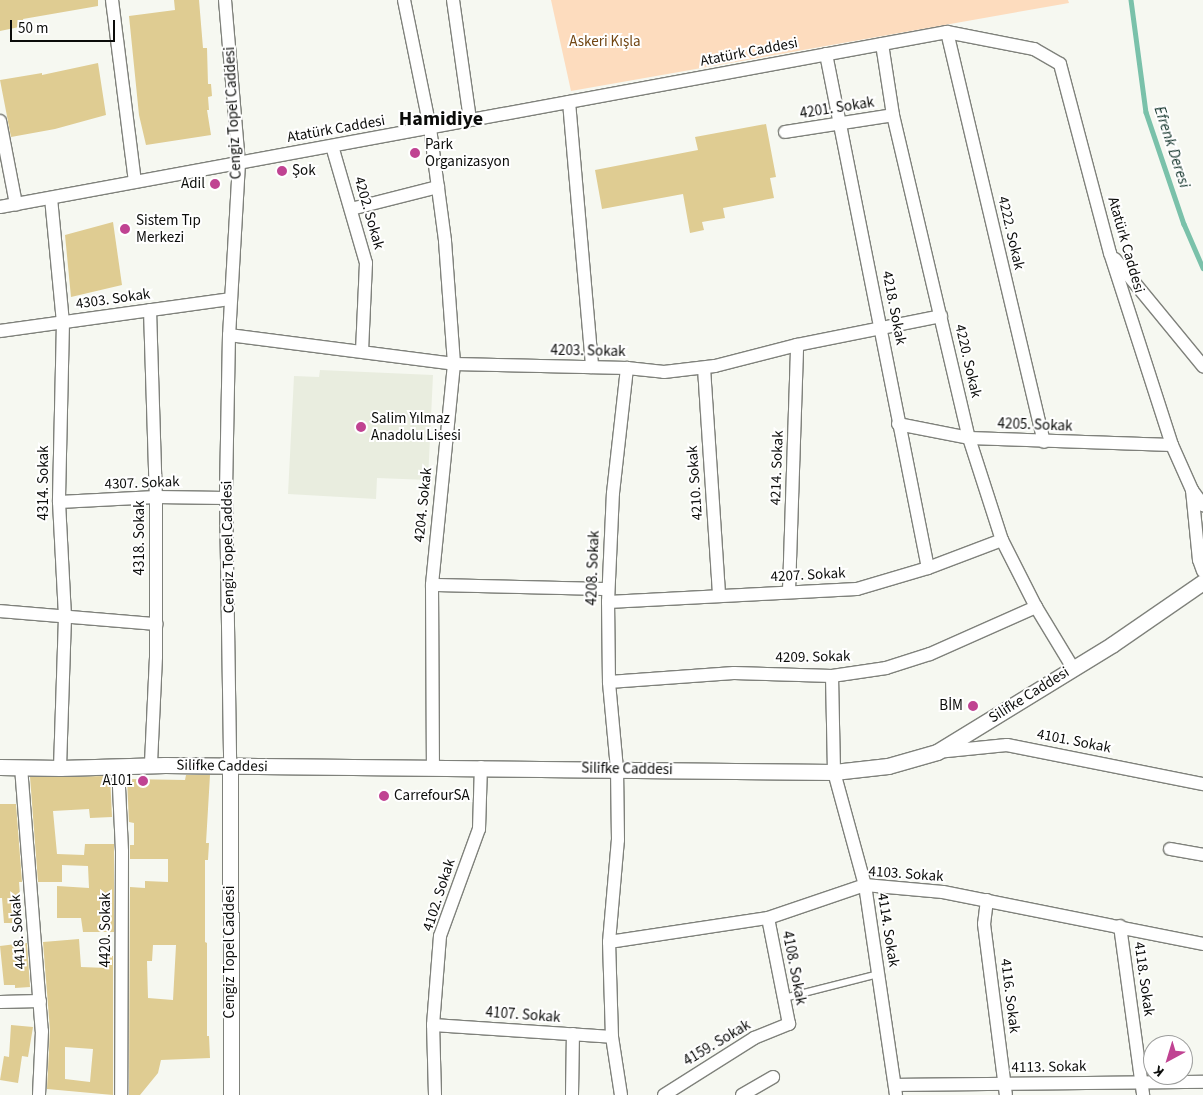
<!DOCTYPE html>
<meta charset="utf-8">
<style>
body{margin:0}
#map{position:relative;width:1203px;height:1095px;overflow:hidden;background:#f6f8f1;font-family:"Source Sans 3",sans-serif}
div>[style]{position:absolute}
.built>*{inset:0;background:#e9eddf}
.green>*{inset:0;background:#fddcbe}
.stream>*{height:4.5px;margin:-2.25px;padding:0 2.25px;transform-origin:2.25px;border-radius:2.25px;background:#7ac1aa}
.building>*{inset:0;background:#dfcc92}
.roads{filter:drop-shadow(1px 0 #7f817b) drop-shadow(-1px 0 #7f817b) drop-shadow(0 1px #7f817b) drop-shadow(0 -1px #7f817b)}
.service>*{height:6px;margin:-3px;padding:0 3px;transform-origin:3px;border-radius:3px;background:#fff}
.minor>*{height:12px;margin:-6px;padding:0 6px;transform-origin:6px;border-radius:6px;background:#fff}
.tertiary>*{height:15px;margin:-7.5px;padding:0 7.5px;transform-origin:7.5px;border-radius:7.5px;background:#fff}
.dots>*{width:14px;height:14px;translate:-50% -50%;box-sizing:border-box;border:2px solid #fff;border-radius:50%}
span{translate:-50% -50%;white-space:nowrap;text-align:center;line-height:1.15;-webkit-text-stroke:4px #fff;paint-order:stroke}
.park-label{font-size:15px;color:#714613}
.street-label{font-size:15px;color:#0b0c0a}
.poi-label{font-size:15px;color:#0b0c0a}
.left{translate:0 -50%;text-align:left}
.right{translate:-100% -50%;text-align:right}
.water-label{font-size:16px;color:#12332a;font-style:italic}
.district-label{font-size:20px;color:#0b0c0a;font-weight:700}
.north{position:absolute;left:1143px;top:1035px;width:50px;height:50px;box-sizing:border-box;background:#fff;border:1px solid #9d9e9d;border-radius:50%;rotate:219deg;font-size:14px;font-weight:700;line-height:20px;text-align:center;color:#0b0c0a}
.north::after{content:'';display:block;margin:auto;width:18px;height:22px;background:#c04392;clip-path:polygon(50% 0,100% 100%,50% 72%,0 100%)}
.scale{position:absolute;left:10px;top:20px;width:105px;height:22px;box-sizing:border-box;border:2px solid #0b0c0a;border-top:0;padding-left:6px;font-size:15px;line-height:18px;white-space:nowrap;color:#0b0c0a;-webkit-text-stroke:4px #fff;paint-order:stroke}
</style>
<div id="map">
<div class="built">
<div style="clip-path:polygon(320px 370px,433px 375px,428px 480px,377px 478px,376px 499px,288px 494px,294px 376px,319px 377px)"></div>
</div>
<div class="green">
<div style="clip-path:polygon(551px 0,1068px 0,1069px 3px,571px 91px)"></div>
</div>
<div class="stream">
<div style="left:1131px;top:0;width:113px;rotate:82.4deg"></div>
<div style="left:1146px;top:112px;width:118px;rotate:71.3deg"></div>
<div style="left:1184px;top:224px;width:48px;rotate:66.6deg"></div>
</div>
<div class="building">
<div style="clip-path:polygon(0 0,98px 0,98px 6px,23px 19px,24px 26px,0 31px)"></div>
<div style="clip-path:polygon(174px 0,199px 0,203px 48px,207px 48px,208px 84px,211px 84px,212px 96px,208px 97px,209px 110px,207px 110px,211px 135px,146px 145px,139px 115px,129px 16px,175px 10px)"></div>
<div style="clip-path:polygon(98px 63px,106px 115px,55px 129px,11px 137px,0 80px,42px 73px,42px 75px)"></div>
<div style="clip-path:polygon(766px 124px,776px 177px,770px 178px,774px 198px,723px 208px,725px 218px,702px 222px,704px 230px,690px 233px,683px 194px,602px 209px,595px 170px,698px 150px,695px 137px)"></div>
<div style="clip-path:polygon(113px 222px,122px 285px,71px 297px,65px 235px)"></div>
<div style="clip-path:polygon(evenodd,186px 775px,210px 775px,206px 843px,209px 843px,208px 860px,205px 860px,205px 942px,207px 943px,207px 1036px,209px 1036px,210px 1058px,161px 1060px,158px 1073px,140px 1095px,129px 1095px,130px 887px,145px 888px,145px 881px,168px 882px,168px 859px,130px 859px,130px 845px,134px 845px,134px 823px,129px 822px,127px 779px,185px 780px,186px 775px,153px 945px,176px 945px,173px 1000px,148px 998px,147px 961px,152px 961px,153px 945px)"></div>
<div style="clip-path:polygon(110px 776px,112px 817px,90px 818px,89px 809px,53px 811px,57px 854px,84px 855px,85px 844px,114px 844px,114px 932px,83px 932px,81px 918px,57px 918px,57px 886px,89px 888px,88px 866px,62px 865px,62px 882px,38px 882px,30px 777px)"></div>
<div style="clip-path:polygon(0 804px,16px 804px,22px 882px,19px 882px,22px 923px,4px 923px,2px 898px,0 898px)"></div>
<div style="clip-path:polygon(evenodd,79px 939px,81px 967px,107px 968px,108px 956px,113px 956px,113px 1095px,47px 1089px,50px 1030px,43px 942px,79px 939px,65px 1047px,93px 1049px,90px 1082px,65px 1079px,65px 1047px)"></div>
<div style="clip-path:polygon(24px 943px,27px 943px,30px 987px,15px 988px,15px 985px,4px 985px,0 946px)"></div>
<div style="clip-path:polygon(11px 1025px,33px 1027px,28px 1057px,22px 1056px,18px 1083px,0 1080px,4px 1056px,9px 1057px)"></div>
</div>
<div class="roads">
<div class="service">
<div style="left:784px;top:998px;width:97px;rotate:-14.3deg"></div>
</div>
<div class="minor">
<div style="left:112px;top:0;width:183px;rotate:82.8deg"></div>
<div style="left:225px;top:0;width:164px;rotate:85.1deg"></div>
<div style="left:239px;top:163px;width:172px;rotate:93.3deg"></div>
<div style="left:229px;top:335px;width:163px;rotate:91.1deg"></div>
<div style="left:226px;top:498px;width:269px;rotate:89.1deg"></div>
<div style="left:404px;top:0;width:131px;rotate:78.5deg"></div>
<div style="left:430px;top:128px;width:114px;rotate:82.4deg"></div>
<div style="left:445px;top:241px;width:123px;rotate:85.8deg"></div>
<div style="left:454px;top:364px;width:222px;rotate:95.7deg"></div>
<div style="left:432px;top:585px;width:183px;rotate:89.7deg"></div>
<div style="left:453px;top:0;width:121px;rotate:81.9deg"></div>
<div style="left:947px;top:32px;width:421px;rotate:76.7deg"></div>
<div style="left:882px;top:44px;width:72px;rotate:81.2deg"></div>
<div style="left:893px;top:115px;width:332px;rotate:76.8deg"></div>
<div style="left:969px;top:438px;width:107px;rotate:72.1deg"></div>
<div style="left:1002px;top:540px;width:75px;rotate:63.1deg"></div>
<div style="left:1036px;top:607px;width:71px;rotate:58.8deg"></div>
<div style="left:826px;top:54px;width:524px;rotate:78.78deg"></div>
<div style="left:569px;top:102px;width:266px;rotate:85deg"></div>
<div style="left:0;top:121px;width:85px;rotate:79.1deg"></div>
<div style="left:785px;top:132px;width:109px;rotate:-8.9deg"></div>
<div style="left:332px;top:146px;width:122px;rotate:73.8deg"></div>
<div style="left:366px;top:263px;width:88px;rotate:92.6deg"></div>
<div style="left:51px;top:198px;width:125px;rotate:84.5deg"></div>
<div style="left:63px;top:322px;width:180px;rotate:91.3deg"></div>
<div style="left:59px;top:502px;width:115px;rotate:87deg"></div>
<div style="left:65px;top:617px;width:151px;rotate:91.9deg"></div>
<div style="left:0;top:207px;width:963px;rotate:-10.47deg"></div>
<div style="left:947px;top:32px;width:89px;rotate:11.1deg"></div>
<div style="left:1034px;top:49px;width:30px;rotate:30deg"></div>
<div style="left:1060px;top:64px;width:196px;rotate:75.2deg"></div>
<div style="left:1110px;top:253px;width:202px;rotate:72.1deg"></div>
<div style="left:1172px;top:445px;width:49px;rotate:66deg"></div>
<div style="left:1192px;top:490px;width:19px;rotate:54deg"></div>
<div style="left:351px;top:209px;width:90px;rotate:-14.2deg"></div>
<div style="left:1115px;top:259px;width:139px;rotate:50.6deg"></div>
<div style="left:150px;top:310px;width:187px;rotate:88.2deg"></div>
<div style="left:156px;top:497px;width:160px;rotate:90deg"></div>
<div style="left:156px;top:657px;width:108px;rotate:92.7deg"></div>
<div style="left:0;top:331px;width:233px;rotate:-7.9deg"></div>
<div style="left:229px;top:335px;width:227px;rotate:7.3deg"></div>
<div style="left:454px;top:364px;width:173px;rotate:1.3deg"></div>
<div style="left:627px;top:368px;width:37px;rotate:6deg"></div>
<div style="left:664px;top:372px;width:51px;rotate:-6.7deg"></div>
<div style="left:715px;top:366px;width:85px;rotate:-14.4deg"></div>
<div style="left:797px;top:345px;width:147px;rotate:-11.4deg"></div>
<div style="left:704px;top:368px;width:228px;rotate:86.2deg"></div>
<div style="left:898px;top:424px;width:72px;rotate:11.2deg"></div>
<div style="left:969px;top:438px;width:203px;rotate:2deg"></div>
<div style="left:1192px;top:490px;width:70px;rotate:84.3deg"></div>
<div style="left:1199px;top:560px;width:12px;rotate:70deg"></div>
<div style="left:59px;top:502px;width:97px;rotate:-3deg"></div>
<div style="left:156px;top:497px;width:70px;rotate:0.8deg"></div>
<div style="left:432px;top:585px;width:176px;rotate:1.3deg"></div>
<div style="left:789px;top:591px;width:246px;rotate:-88.1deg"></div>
<div style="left:608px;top:602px;width:249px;rotate:-3deg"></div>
<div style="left:857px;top:589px;width:74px;rotate:-16.5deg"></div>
<div style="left:928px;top:568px;width:79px;rotate:-20.7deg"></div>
<div style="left:0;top:611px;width:157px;rotate:4.8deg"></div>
<div style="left:832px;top:676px;width:96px;rotate:88.8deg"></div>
<div style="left:834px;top:772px;width:117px;rotate:74.7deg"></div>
<div style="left:865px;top:885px;width:212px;rotate:81.6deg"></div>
<div style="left:609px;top:682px;width:125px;rotate:-4.1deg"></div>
<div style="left:734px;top:673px;width:98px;rotate:1.8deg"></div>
<div style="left:832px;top:676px;width:55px;rotate:-8.4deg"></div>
<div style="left:886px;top:668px;width:46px;rotate:-17.7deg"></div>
<div style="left:930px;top:654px;width:116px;rotate:-23.9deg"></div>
<div style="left:937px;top:752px;width:70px;rotate:-5.7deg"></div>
<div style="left:1007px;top:745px;width:200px;rotate:11.3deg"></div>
<div style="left:118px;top:766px;width:86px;rotate:87.3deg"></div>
<div style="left:122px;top:852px;width:243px;rotate:90.2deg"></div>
<div style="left:21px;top:767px;width:265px;rotate:85.5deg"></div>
<div style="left:42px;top:1031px;width:64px;rotate:92.7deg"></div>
<div style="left:1170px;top:849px;width:34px;rotate:10deg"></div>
<div style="left:987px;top:900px;width:24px;rotate:97deg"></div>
<div style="left:984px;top:924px;width:172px;rotate:82.7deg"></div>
<div style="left:1120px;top:926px;width:171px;rotate:82.2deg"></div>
<div style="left:609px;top:942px;width:161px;rotate:-8.6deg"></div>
<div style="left:768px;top:918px;width:102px;rotate:-18.8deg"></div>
<div style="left:865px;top:885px;width:78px;rotate:5.1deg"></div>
<div style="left:943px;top:892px;width:265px;rotate:11.3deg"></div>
<div style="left:0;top:1002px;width:40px;rotate:-1.4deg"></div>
<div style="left:433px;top:1025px;width:179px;rotate:3.8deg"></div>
<div style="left:895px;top:1085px;width:308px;rotate:-0.6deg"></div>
<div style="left:435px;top:1095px;width:70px;rotate:-91.6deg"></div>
<div style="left:433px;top:1025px;width:89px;rotate:-85.5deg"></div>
<div style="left:440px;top:936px;width:114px;rotate:-70deg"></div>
<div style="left:479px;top:829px;width:62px;rotate:-88.2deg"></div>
<div style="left:572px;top:1095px;width:61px;rotate:-89.1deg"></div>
<div style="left:621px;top:1095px;width:59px;rotate:-98.8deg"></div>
<div style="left:612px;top:1037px;width:95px;rotate:-91.8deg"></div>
<div style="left:609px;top:942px;width:102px;rotate:-85deg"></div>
<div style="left:618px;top:840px;width:71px;rotate:-90.8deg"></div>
<div style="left:617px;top:769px;width:87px;rotate:-95.3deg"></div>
<div style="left:609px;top:682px;width:80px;rotate:-90.7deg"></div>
<div style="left:608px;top:602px;width:109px;rotate:-87.4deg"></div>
<div style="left:613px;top:493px;width:126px;rotate:-83.6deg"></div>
<div style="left:664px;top:1095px;width:107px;rotate:-32.3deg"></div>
<div style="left:754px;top:1038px;width:38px;rotate:-22deg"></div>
<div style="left:789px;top:1024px;width:108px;rotate:-101.2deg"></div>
<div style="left:742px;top:1095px;width:36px;rotate:-30deg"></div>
</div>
<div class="tertiary">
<div style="left:0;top:767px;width:60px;rotate:1deg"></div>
<div style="left:60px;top:768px;width:105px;rotate:-1.6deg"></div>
<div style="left:165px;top:765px;width:669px;rotate:0.6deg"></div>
<div style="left:834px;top:772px;width:54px;rotate:-6.3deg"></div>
<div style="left:888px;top:766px;width:51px;rotate:-15.9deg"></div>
<div style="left:937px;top:752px;width:206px;rotate:-31.5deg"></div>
<div style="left:1113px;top:644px;width:109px;rotate:-34.6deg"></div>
<div style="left:230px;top:767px;width:328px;rotate:89.8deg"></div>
</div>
</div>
<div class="dots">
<div style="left:415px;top:153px;background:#c04392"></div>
<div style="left:282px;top:171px;background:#c04392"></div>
<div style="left:215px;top:184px;background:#c04392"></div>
<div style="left:125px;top:229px;background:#c04392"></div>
<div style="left:361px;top:427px;background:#c04392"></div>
<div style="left:973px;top:706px;background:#c04392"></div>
<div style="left:143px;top:781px;background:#c04392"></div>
<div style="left:384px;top:796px;background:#c04392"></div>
</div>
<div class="park-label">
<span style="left:605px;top:42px">Askeri Kışla</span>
</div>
<div class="street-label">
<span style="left:749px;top:52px;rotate:-11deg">Atatürk Caddesi</span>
<span style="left:837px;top:108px;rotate:-9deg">4201. Sokak</span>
<span style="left:233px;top:113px;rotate:-93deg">Cengiz Topel Caddesi</span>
<span style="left:336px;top:129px;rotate:-10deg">Atatürk Caddesi</span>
<span style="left:369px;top:213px;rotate:74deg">4202. Sokak</span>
<span style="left:1011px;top:233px;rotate:77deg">4222. Sokak</span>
<span style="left:1126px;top:245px;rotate:74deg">Atatürk Caddesi</span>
<span style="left:113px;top:299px;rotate:-8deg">4303. Sokak</span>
<span style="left:894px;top:308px;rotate:79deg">4218. Sokak</span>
<span style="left:588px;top:351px;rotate:1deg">4203. Sokak</span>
<span style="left:968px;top:361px;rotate:77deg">4220. Sokak</span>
<span style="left:1035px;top:425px;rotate:2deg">4205. Sokak</span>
<span style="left:777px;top:468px;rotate:-88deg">4214. Sokak</span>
<span style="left:44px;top:483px;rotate:-90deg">4314. Sokak</span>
<span style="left:142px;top:483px;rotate:-2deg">4307. Sokak</span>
<span style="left:695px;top:483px;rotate:-94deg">4210. Sokak</span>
<span style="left:423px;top:505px;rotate:-84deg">4204. Sokak</span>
<span style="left:140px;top:538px;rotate:-90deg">4318. Sokak</span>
<span style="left:228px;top:547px;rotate:-91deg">Cengiz Topel Caddesi</span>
<span style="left:593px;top:568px;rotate:-88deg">4208. Sokak</span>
<span style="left:808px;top:575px;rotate:-3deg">4207. Sokak</span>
<span style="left:813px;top:657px;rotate:-1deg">4209. Sokak</span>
<span style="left:1029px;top:695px;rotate:-32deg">Silifke Caddesi</span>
<span style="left:1074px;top:741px;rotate:11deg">4101. Sokak</span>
<span style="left:222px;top:766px;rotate:1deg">Silifke Caddesi</span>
<span style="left:627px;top:769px;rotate:1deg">Silifke Caddesi</span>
<span style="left:906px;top:874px;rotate:4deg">4103. Sokak</span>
<span style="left:439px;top:895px;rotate:-72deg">4102. Sokak</span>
<span style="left:106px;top:930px;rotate:-90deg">4420. Sokak</span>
<span style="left:888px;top:930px;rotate:81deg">4114. Sokak</span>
<span style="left:18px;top:932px;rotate:-94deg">4418. Sokak</span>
<span style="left:230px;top:952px;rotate:-90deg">Cengiz Topel Caddesi</span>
<span style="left:794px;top:968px;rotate:79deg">4108. Sokak</span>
<span style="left:1144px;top:979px;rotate:82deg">4118. Sokak</span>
<span style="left:1010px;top:996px;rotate:83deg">4116. Sokak</span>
<span style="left:523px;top:1015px;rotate:4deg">4107. Sokak</span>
<span style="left:717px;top:1043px;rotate:-31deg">4159. Sokak</span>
<span style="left:1049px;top:1067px;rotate:-1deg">4113. Sokak</span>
</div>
<div class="poi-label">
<span class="left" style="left:425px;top:153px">Park<br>Organizasyon</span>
<span class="left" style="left:292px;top:171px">Şok</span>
<span class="right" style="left:205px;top:184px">Adil</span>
<span class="left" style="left:136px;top:229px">Sistem Tıp<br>Merkezi</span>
<span class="left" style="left:371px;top:427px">Salim Yılmaz<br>Anadolu Lisesi</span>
<span class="right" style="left:963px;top:706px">BİM</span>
<span class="right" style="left:133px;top:781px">A101</span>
<span class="left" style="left:394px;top:796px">CarrefourSA</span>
</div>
<div class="water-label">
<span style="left:1172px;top:147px;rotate:72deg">Efrenk Deresi</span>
</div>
<div class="district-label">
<span style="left:441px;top:119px">Hamidiye</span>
</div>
<div class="north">K</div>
<div class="scale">50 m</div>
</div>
